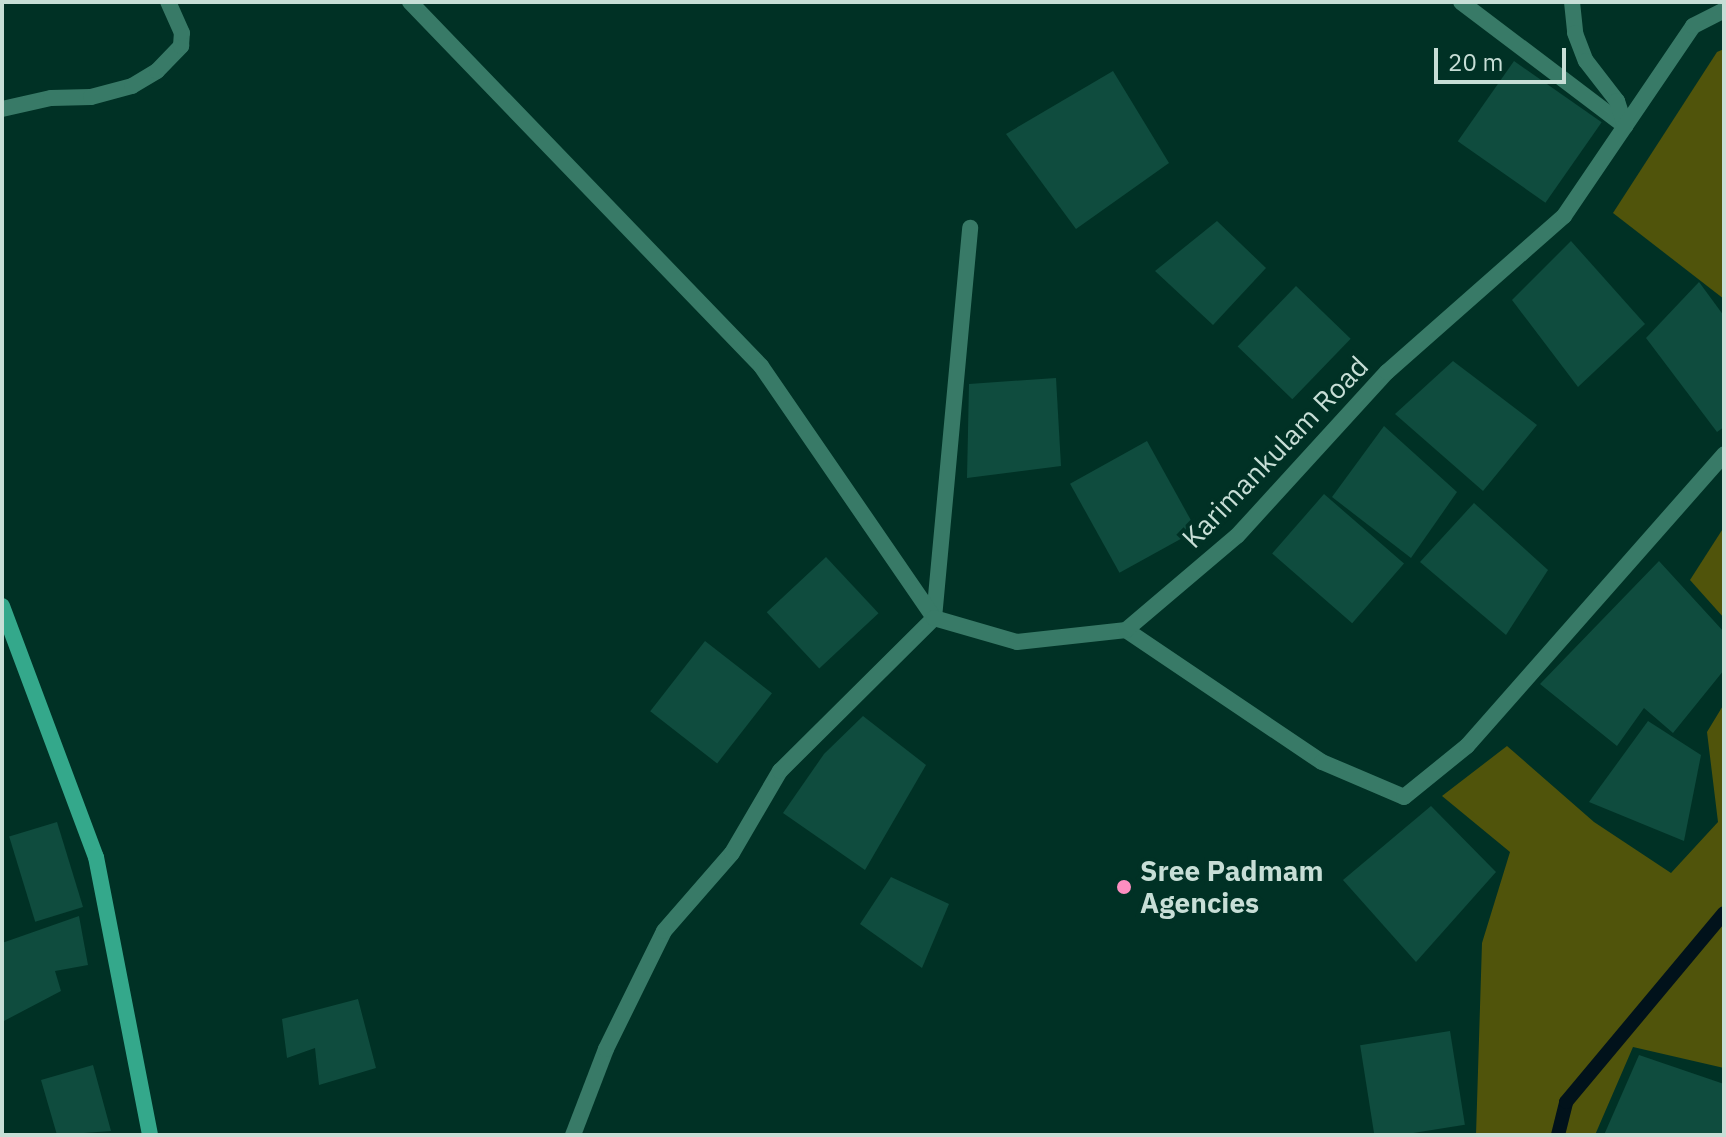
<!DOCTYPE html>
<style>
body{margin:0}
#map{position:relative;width:1726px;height:1137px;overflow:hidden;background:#003125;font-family:"IBM Plex Sans",sans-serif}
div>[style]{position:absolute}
.green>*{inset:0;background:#50540b}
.stream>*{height:14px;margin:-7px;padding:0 7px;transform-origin:7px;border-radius:7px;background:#01121b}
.building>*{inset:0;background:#0f4c3e;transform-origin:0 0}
.service>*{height:16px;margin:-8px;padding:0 8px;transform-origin:8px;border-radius:8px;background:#387a67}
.minor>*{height:16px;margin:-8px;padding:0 8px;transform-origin:8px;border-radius:8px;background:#387a67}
.secondary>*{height:16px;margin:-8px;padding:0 8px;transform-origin:8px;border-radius:8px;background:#34a88b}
.dots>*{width:22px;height:22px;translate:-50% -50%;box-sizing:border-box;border:4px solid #003125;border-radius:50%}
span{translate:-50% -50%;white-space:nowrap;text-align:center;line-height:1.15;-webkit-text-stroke:8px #003125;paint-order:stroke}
.street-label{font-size:28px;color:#c7ded6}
.poi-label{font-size:28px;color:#c7ded6;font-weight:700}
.left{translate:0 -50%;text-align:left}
.frame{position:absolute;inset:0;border:4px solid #c7ded6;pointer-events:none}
.scale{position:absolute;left:1434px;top:48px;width:132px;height:36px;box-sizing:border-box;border:4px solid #c7ded6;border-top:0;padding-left:10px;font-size:24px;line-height:28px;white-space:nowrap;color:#c7ded6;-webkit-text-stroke:6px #003125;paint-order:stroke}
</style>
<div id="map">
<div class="green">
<div style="clip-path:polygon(1724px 49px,1724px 299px,1613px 213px,1717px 52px)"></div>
<div style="clip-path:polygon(1724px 527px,1724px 618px,1690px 580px)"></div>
<div style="clip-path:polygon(1724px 704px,1724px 1068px,1633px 1047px,1595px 1135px,1476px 1135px,1482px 943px,1510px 852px,1442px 796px,1507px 746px,1594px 822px,1671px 873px,1718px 822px,1707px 732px)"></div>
</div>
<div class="stream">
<div style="left:1558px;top:1135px;width:34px;rotate:-76deg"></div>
<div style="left:1566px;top:1102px;width:246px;rotate:-50.1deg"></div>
</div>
<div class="building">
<div style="left:1514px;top:61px;width:107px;height:98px;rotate:35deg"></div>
<div style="clip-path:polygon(1113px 71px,1169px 163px,1076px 229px,1006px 134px)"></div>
<div style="clip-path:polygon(1217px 221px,1266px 268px,1213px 325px,1155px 271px)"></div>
<div style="clip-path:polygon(1571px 241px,1645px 324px,1578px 387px,1512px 300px)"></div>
<div style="clip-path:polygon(1699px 282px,1724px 316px,1724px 427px,1717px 432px,1646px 338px)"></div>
<div style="left:1296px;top:286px;width:76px;height:84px;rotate:44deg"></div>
<div style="clip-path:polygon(1453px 361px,1537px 425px,1483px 491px,1395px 414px)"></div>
<div style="clip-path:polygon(1056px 378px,1061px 466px,967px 478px,969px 384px)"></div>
<div style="clip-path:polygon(1384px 426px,1457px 492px,1411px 558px,1332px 497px)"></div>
<div style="left:1147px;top:441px;width:102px;height:88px;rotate:61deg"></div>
<div style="left:1324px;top:494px;width:106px;height:79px;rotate:41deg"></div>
<div style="clip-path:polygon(1474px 503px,1548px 570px,1506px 635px,1420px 562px)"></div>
<div style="left:826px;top:557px;width:77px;height:81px;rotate:47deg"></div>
<div style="clip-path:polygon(1659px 561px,1724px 632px,1724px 670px,1673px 733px,1644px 708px,1617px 746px,1540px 684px)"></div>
<div style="left:705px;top:641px;width:85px;height:89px;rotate:38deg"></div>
<div style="clip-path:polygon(863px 716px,926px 765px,865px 870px,783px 813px,824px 754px)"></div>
<div style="clip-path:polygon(1648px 721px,1701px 755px,1684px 841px,1589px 802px)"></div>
<div style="clip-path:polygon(1431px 806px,1496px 872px,1416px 962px,1343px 880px)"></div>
<div style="left:57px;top:822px;width:89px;height:50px;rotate:73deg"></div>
<div style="clip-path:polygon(891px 877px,949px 904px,922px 968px,860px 924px)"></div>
<div style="clip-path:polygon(79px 916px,88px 965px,55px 971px,61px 991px,2px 1022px,2px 943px)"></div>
<div style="clip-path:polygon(358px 999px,376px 1068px,319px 1085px,315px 1048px,287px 1058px,282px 1019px)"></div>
<div style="left:1450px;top:1031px;width:95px;height:91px;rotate:81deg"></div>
<div style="clip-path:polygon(1639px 1055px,1724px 1084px,1724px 1135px,1604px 1135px)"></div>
<div style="clip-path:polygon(93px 1065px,111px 1131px,57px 1135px,41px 1080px)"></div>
</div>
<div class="service">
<div style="left:934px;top:618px;width:392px;rotate:-84.7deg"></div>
</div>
<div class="minor">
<div style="left:410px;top:2px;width:506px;rotate:46.04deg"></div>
<div style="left:761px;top:366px;width:306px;rotate:55.5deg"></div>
<div style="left:1461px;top:2px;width:206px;rotate:37.1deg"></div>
<div style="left:1572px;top:2px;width:31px;rotate:84deg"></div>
<div style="left:1575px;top:33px;width:30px;rotate:69deg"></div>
<div style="left:1586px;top:61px;width:51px;rotate:52.2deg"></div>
<div style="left:1617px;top:101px;width:26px;rotate:72deg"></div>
<div style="left:2px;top:109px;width:50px;rotate:-12.7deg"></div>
<div style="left:51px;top:98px;width:40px;rotate:-1.4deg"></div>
<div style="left:91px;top:97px;width:42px;rotate:-15deg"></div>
<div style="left:132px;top:86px;width:29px;rotate:-31deg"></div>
<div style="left:157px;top:71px;width:35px;rotate:-46deg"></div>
<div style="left:181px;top:46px;width:13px;rotate:-86deg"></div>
<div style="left:182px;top:33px;width:34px;rotate:-114deg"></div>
<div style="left:1126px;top:630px;width:236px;rotate:34deg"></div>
<div style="left:1322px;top:762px;width:89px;rotate:23.1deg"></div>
<div style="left:1404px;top:797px;width:81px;rotate:-39deg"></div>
<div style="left:1467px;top:746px;width:389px;rotate:-48.6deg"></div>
<div style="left:573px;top:1135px;width:92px;rotate:-69deg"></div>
<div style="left:606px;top:1049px;width:131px;rotate:-63.8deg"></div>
<div style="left:664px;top:931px;width:103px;rotate:-48.9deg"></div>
<div style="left:732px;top:853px;width:95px;rotate:-59.7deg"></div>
<div style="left:780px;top:771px;width:217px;rotate:-44.8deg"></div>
<div style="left:934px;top:618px;width:86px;rotate:16.1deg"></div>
<div style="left:1017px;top:642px;width:110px;rotate:-6.3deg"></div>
<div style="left:1126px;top:630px;width:145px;rotate:-40.3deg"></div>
<div style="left:1237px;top:536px;width:222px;rotate:-47.6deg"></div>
<div style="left:1387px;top:372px;width:236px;rotate:-41.4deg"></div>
<div style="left:1564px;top:216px;width:230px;rotate:-55.8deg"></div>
<div style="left:1693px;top:26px;width:35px;rotate:-27deg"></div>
</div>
<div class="secondary">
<div style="left:2px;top:606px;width:268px;rotate:69.5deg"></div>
<div style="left:96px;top:857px;width:283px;rotate:79deg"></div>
</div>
<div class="dots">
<div style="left:1124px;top:887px;background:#fd8ec0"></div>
</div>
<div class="street-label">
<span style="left:1275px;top:452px;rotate:-46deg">Karimankulam Road</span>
</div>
<div class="poi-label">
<span class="left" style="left:1140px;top:887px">Sree Padmam<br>Agencies</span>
</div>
<div class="frame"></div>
<div class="scale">20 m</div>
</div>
